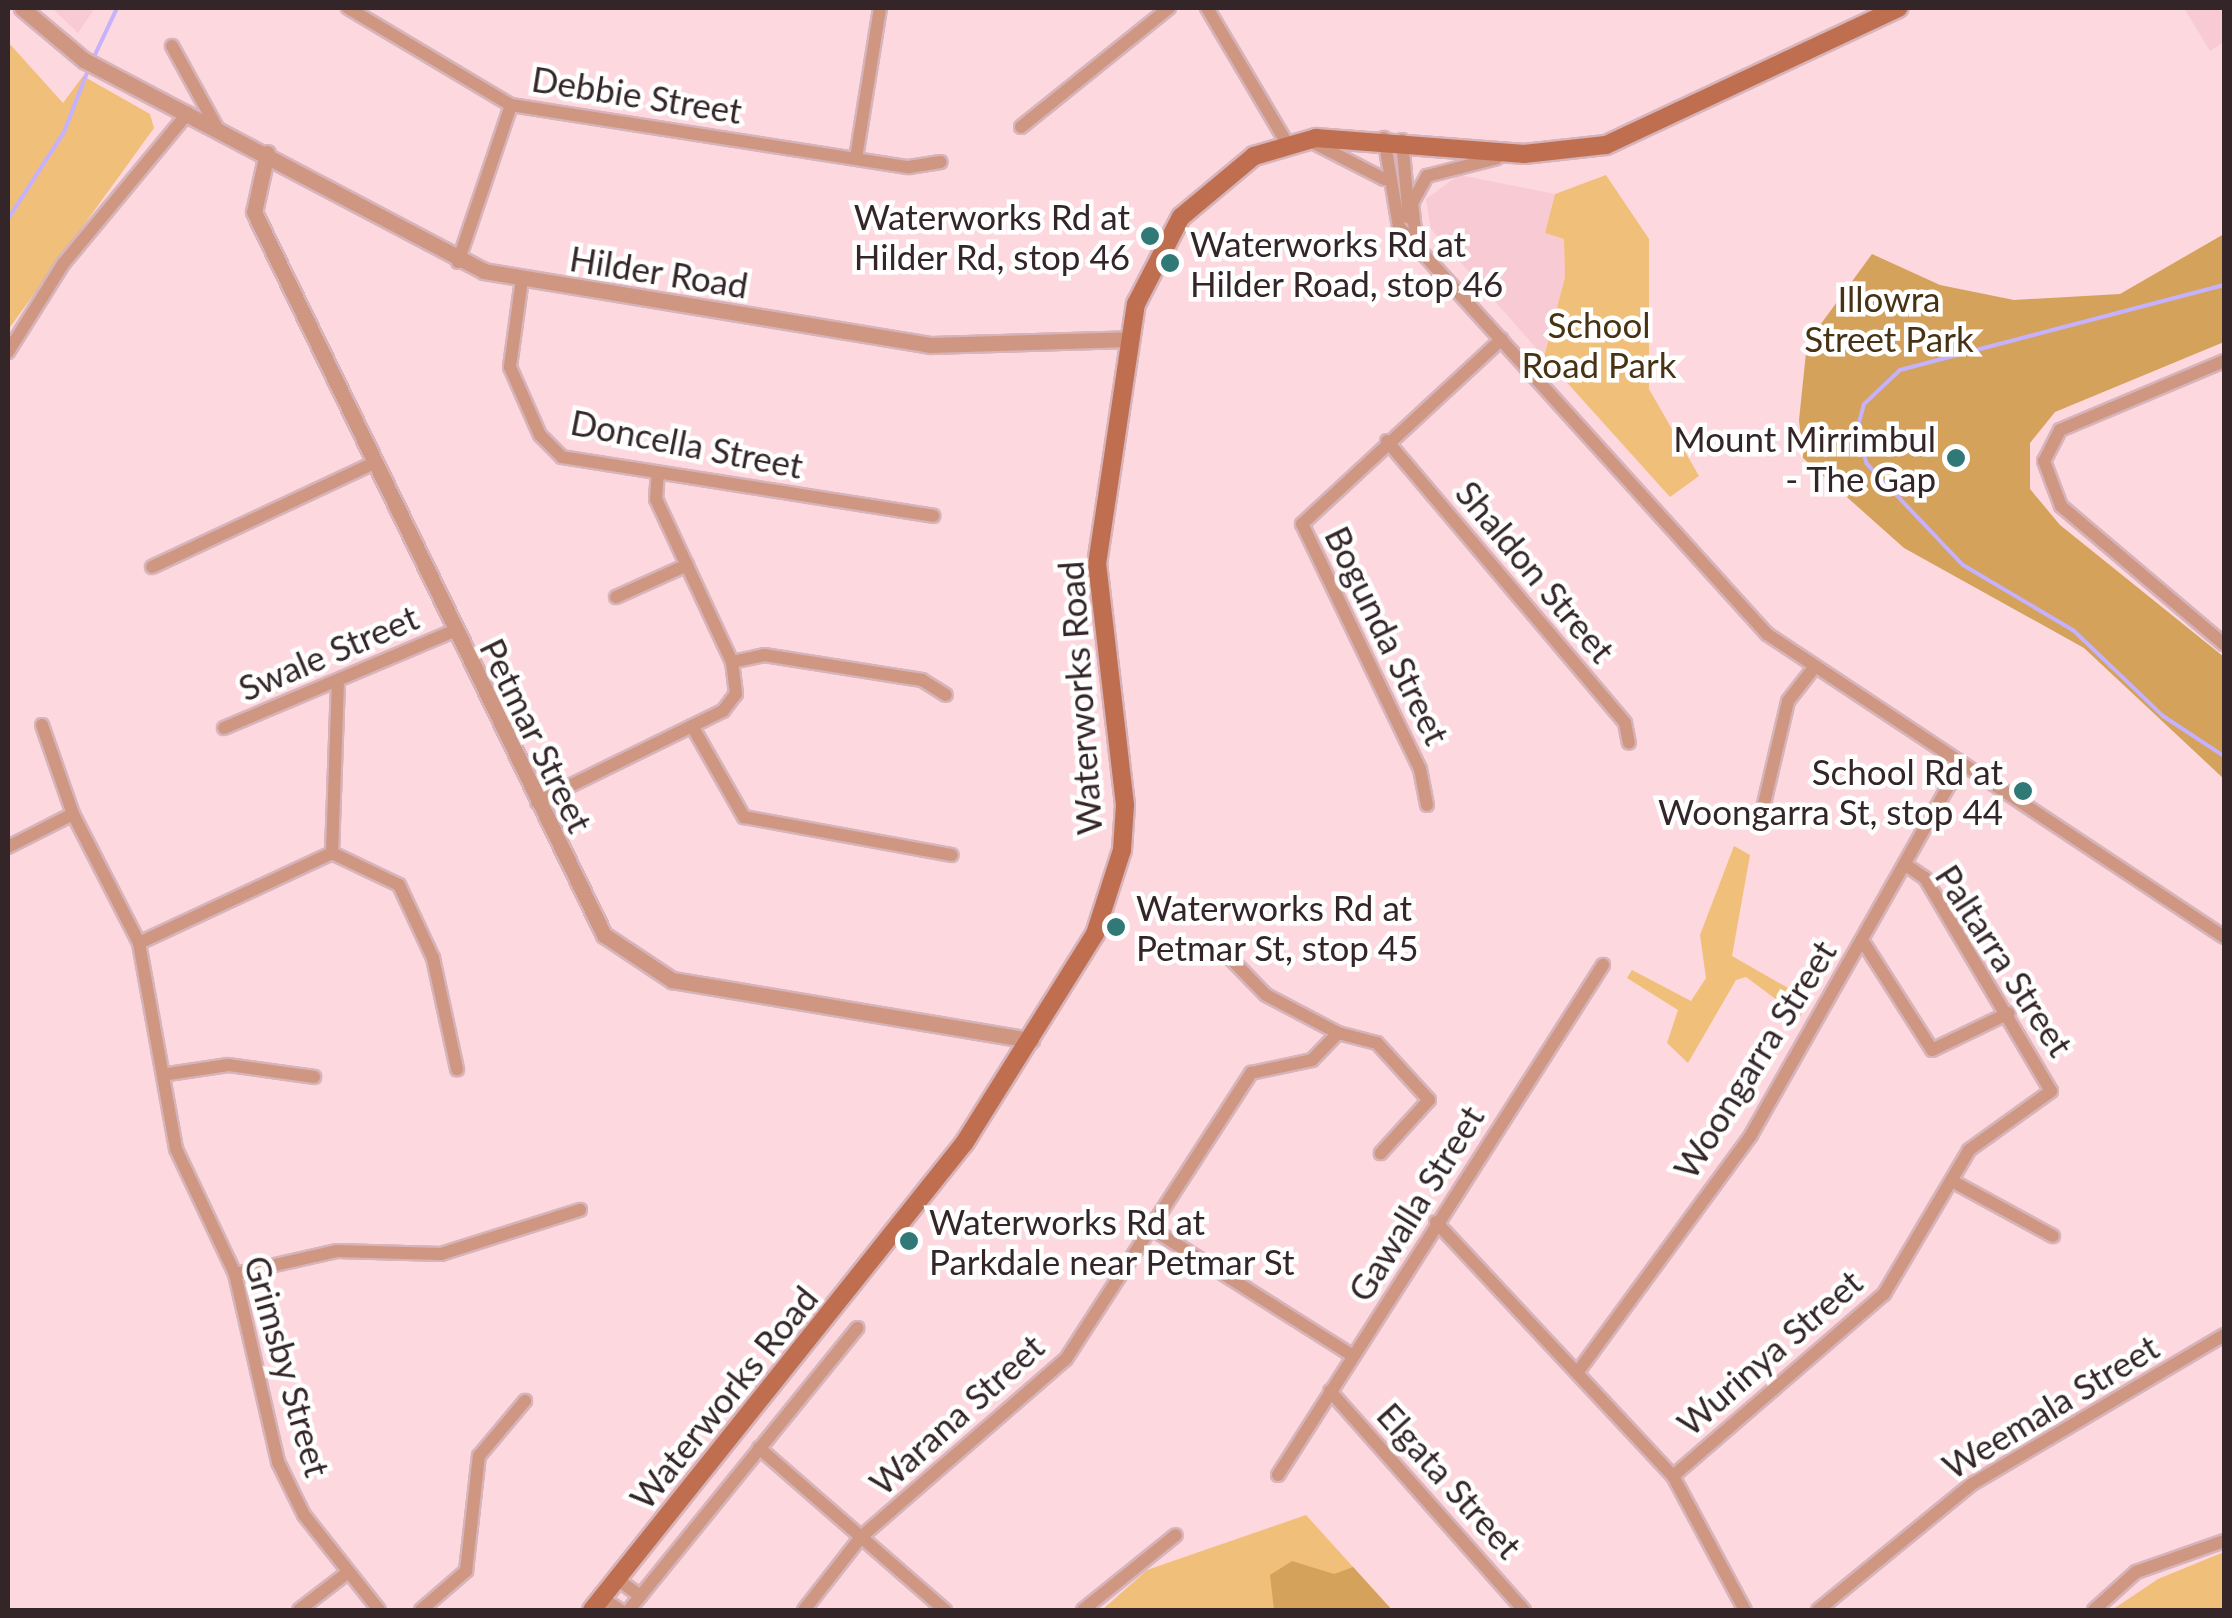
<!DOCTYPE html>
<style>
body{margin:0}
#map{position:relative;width:2232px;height:1618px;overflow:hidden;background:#fed8df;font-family:Lato,sans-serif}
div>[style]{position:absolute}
.built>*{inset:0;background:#f8cad3}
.green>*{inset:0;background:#f0bf7a}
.forest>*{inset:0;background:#d4a25b}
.stream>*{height:4px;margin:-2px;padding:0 2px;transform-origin:2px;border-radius:2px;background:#c6b1fc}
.roads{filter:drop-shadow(2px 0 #d6b4ba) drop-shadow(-2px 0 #d6b4ba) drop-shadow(0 2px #d6b4ba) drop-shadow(0 -2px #d6b4ba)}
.minor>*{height:12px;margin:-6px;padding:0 6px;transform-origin:6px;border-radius:6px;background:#cf9681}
.tertiary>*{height:15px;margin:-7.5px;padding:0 7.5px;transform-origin:7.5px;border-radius:7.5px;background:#cf9681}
.secondary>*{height:18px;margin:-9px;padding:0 9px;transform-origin:9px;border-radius:9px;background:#c06e50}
.dots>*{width:28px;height:28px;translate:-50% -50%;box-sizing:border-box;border:5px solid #fff;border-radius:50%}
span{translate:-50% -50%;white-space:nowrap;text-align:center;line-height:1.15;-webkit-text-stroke:9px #fff;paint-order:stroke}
.street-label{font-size:35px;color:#342628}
.poi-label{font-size:35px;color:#342628}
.right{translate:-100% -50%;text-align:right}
.left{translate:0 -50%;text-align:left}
.park-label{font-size:35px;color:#473313}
.frame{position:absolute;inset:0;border:10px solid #342628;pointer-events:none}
</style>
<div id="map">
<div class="built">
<div style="clip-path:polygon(52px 8px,95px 8px,78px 33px)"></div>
<div style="clip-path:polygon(2184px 8px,2224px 8px,2224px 42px,2210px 51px)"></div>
<div style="clip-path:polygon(1459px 175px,1555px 194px,1545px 233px,1564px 239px,1565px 277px,1544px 357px,1431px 229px,1426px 199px)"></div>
</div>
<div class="green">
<div style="clip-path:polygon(8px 42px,63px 103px,83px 76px,150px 114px,154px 128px,8px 330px)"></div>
<div style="clip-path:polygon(1606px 175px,1649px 239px,1649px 389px,1699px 476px,1670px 497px,1544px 357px,1565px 277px,1564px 239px,1545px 233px,1555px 194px)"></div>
<div style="clip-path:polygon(1734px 846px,1750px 855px,1732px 956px,1809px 1000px,1800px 1017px,1746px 977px,1736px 980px,1688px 1063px,1667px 1043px,1678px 1010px,1627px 978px,1632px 970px,1691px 1001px,1706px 978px,1700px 935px)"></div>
<div style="clip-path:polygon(1306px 1515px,1392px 1610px,1102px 1610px,1147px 1570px)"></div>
<div style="clip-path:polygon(2224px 1552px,2224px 1610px,2112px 1610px,2158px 1579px)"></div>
</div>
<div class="forest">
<div style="clip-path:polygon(2224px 234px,2224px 342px,2055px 412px,2030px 443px,2030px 489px,2060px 525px,2224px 657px,2224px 779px,2084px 648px,1904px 548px,1803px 458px,1799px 420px,1807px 343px,1872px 254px,1940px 285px,2014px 300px,2120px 294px)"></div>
<div style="clip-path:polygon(1292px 1561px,1334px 1574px,1353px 1567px,1392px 1610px,1274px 1610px,1270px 1575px)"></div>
</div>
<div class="stream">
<div style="left:92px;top:61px;width:59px;rotate:-64.7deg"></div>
<div style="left:8px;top:219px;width:103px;rotate:-57.2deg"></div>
<div style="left:64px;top:132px;width:66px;rotate:-68.8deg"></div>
<div style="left:2224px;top:285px;width:335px;rotate:165.3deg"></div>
<div style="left:1900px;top:370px;width:50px;rotate:136.6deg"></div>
<div style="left:1864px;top:404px;width:27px;rotate:105deg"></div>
<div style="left:1857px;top:430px;width:35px;rotate:74deg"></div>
<div style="left:1867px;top:464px;width:139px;rotate:46.5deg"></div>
<div style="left:1963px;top:565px;width:128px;rotate:30.6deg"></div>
<div style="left:2073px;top:630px;width:124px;rotate:43.7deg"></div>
<div style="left:2163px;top:716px;width:73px;rotate:33.3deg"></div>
</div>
<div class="roads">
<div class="minor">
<div style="left:348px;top:8px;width:190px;rotate:30.8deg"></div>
<div style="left:511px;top:105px;width:403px;rotate:8.9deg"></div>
<div style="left:909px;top:167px;width:32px;rotate:-9deg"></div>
<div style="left:1207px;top:8px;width:159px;rotate:59.4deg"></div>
<div style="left:172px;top:46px;width:91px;rotate:61.2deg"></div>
<div style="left:1021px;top:127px;width:190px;rotate:-38.8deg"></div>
<div style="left:1384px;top:138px;width:90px;rotate:80.4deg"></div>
<div style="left:1399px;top:227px;width:549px;rotate:47.88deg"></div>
<div style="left:1767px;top:634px;width:548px;rotate:33.55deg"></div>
<div style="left:1402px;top:140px;width:78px;rotate:84.9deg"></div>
<div style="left:1312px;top:142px;width:81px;rotate:27.2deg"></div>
<div style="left:856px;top:158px;width:152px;rotate:-80.9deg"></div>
<div style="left:1415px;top:231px;width:28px;rotate:-96deg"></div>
<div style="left:1412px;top:203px;width:31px;rotate:-61deg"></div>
<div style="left:1427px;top:176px;width:72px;rotate:-14.4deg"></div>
<div style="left:458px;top:262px;width:166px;rotate:-71.3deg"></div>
<div style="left:522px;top:279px;width:89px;rotate:97.8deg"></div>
<div style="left:510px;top:367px;width:74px;rotate:66.2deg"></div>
<div style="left:540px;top:435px;width:31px;rotate:45deg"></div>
<div style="left:562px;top:457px;width:376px;rotate:9deg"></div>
<div style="left:8px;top:352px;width:104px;rotate:-58deg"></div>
<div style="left:63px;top:264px;width:196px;rotate:-50.4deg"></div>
<div style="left:2224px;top:361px;width:178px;rotate:157.2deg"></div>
<div style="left:2060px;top:430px;width:35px;rotate:117deg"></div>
<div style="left:2044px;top:461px;width:48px;rotate:69.3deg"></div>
<div style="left:2061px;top:506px;width:214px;rotate:40.3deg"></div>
<div style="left:1387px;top:441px;width:369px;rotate:49.8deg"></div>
<div style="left:1625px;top:723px;width:20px;rotate:79deg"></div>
<div style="left:152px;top:567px;width:245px;rotate:-25.1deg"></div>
<div style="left:616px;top:597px;width:78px;rotate:-24.3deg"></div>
<div style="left:732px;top:662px;width:33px;rotate:-12deg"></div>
<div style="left:764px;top:655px;width:160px;rotate:9deg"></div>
<div style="left:922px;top:680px;width:28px;rotate:32deg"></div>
<div style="left:42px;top:725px;width:94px;rotate:70.8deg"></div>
<div style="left:73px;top:814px;width:145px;rotate:62.9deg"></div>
<div style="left:139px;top:943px;width:209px;rotate:79.8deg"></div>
<div style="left:176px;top:1149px;width:138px;rotate:64.7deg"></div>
<div style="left:235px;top:1274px;width:193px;rotate:77.1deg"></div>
<div style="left:278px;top:1462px;width:59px;rotate:63.9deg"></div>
<div style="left:304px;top:1515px;width:121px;rotate:51.7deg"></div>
<div style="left:692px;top:726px;width:105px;rotate:60.3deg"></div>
<div style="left:744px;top:817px;width:211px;rotate:10.4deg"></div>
<div style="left:224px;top:728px;width:250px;rotate:-22.9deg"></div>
<div style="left:537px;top:802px;width:207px;rotate:-26.1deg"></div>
<div style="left:723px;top:711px;width:21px;rotate:-53deg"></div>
<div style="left:736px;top:694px;width:32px;rotate:-97deg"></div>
<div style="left:732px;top:662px;width:180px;rotate:-115deg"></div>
<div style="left:656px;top:499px;width:26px;rotate:-86deg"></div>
<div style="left:1427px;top:805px;width:37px;rotate:-101deg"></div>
<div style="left:1420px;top:769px;width:272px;rotate:-115.7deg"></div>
<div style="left:1302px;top:524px;width:272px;rotate:-42.8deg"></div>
<div style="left:1759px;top:825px;width:127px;rotate:-76.8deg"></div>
<div style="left:1788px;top:701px;width:39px;rotate:-52deg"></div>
<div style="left:8px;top:847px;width:73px;rotate:-26.9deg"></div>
<div style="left:332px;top:853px;width:74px;rotate:25.5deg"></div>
<div style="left:399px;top:885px;width:81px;rotate:65deg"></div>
<div style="left:433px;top:958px;width:114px;rotate:77.8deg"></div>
<div style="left:1862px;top:940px;width:130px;rotate:57.5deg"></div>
<div style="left:1932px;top:1050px;width:85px;rotate:-25.7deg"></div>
<div style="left:139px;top:943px;width:213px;rotate:-25deg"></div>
<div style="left:332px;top:853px;width:168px;rotate:-88deg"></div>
<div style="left:1231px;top:959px;width:50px;rotate:45.8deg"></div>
<div style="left:1266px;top:995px;width:81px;rotate:27.8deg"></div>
<div style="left:168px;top:1074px;width:61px;rotate:-8.5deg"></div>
<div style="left:228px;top:1065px;width:87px;rotate:7.9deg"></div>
<div style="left:1952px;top:1181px;width:115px;rotate:28.6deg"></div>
<div style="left:1436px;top:1222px;width:347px;rotate:47deg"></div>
<div style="left:1673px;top:1476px;width:152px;rotate:61.8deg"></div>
<div style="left:1149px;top:1227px;width:241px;rotate:32.3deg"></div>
<div style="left:235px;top:1274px;width:105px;rotate:-12.7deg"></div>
<div style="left:337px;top:1251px;width:104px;rotate:1.7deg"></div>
<div style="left:441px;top:1254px;width:146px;rotate:-17.6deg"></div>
<div style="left:1577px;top:1373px;width:295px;rotate:-53.8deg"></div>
<div style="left:1751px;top:1135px;width:426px;rotate:-60.5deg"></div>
<div style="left:1330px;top:1391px;width:293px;rotate:48.5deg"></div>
<div style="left:759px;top:1448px;width:247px;rotate:41.1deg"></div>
<div style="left:1278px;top:1475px;width:605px;rotate:-57.49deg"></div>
<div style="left:1673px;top:1476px;width:279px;rotate:-40.8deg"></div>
<div style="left:1884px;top:1294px;width:167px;rotate:-59.4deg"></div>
<div style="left:1969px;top:1150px;width:101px;rotate:-35.7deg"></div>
<div style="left:2051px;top:1091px;width:247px;rotate:-120.6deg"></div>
<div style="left:1925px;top:878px;width:25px;rotate:-146deg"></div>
<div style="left:617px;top:1579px;width:29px;rotate:36deg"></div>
<div style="left:602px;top:1598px;width:22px;rotate:34deg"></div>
<div style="left:299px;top:1610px;width:61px;rotate:-37.6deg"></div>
<div style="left:421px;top:1610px;width:60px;rotate:-40.9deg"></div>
<div style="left:466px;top:1571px;width:116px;rotate:-83.6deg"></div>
<div style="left:479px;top:1456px;width:72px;rotate:-50.1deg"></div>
<div style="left:629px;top:1610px;width:363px;rotate:-51deg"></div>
<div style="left:804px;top:1610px;width:93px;rotate:-52deg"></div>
<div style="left:861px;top:1537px;width:271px;rotate:-41deg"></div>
<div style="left:1066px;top:1359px;width:341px;rotate:-57.1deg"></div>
<div style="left:1251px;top:1073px;width:62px;rotate:-12deg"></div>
<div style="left:1312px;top:1060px;width:37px;rotate:-46deg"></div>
<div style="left:1338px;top:1033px;width:40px;rotate:14.4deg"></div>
<div style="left:1377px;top:1043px;width:77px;rotate:47.6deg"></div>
<div style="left:1429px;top:1100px;width:72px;rotate:132.2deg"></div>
<div style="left:1083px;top:1610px;width:119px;rotate:-38.9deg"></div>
<div style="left:1818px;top:1610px;width:199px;rotate:-39.3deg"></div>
<div style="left:1972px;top:1484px;width:293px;rotate:-30.6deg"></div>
<div style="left:2094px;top:1610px;width:57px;rotate:-42.1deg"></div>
<div style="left:2136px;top:1572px;width:93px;rotate:-19.4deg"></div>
</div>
<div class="tertiary">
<div style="left:22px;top:8px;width:81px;rotate:40deg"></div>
<div style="left:84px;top:60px;width:452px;rotate:27.8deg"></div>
<div style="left:484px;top:271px;width:452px;rotate:9.4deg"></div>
<div style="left:930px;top:345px;width:199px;rotate:-1.7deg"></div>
<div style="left:267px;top:153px;width:60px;rotate:102.4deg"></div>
<div style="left:254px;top:212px;width:803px;rotate:64.17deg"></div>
<div style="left:604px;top:935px;width:82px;rotate:33.5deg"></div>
<div style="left:672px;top:980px;width:364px;rotate:9.5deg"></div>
</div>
<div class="secondary">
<div style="left:592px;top:1610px;width:598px;rotate:-51.44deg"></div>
<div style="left:965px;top:1142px;width:245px;rotate:-58deg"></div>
<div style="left:1095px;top:934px;width:88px;rotate:-72.2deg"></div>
<div style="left:1122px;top:850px;width:45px;rotate:-86.2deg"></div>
<div style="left:1125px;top:805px;width:243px;rotate:-96.6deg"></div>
<div style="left:1097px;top:564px;width:263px;rotate:-81.5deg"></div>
<div style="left:1136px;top:304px;width:98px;rotate:-62.7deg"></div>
<div style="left:1181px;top:217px;width:95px;rotate:-39.9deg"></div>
<div style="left:1254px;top:156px;width:65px;rotate:-16.2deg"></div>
<div style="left:1316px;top:138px;width:209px;rotate:4.4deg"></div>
<div style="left:1524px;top:154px;width:82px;rotate:-6.3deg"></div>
<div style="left:1606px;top:145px;width:323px;rotate:-25.1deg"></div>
</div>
</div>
<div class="dots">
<div style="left:1150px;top:236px;background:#307977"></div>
<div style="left:1170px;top:263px;background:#307977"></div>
<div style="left:1956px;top:458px;background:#307977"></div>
<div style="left:2023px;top:791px;background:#307977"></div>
<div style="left:1116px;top:927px;background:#307977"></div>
<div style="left:909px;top:1241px;background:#307977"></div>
</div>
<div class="street-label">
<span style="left:637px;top:94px;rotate:9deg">Debbie Street</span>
<span style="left:659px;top:271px;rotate:9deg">Hilder Road</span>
<span style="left:687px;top:443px;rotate:11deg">Doncella Street</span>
<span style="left:1536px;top:571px;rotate:50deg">Shaldon Street</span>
<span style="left:1388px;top:635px;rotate:64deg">Bogunda Street</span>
<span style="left:328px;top:652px;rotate:-23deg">Swale Street</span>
<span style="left:1079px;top:698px;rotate:-94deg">Waterworks Road</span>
<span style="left:537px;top:735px;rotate:64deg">Petmar Street</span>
<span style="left:2005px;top:960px;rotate:57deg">Paltarra Street</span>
<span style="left:1754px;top:1059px;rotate:-58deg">Woongarra Street</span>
<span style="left:1415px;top:1203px;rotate:-58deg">Gawalla Street</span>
<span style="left:1769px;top:1352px;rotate:-41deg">Wurinya Street</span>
<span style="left:288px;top:1366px;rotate:74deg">Grimsby Street</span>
<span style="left:723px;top:1397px;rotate:-51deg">Waterworks Road</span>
<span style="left:2050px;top:1406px;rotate:-31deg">Weemala Street</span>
<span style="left:956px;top:1414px;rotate:-42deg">Warana Street</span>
<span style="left:1450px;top:1480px;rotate:48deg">Elgata Street</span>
</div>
<div class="poi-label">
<span class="right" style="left:1130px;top:236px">Waterworks Rd at<br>Hilder Rd, stop 46</span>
<span class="left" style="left:1190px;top:263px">Waterworks Rd at<br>Hilder Road, stop 46</span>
<span class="right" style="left:1936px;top:458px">Mount Mirrimbul<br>- The Gap</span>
<span class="right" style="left:2003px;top:791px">School Rd at<br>Woongarra St, stop 44</span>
<span class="left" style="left:1136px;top:927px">Waterworks Rd at<br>Petmar St, stop 45</span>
<span class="left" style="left:929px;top:1241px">Waterworks Rd at<br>Parkdale near Petmar St</span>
</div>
<div class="park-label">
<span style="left:1889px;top:318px">Illowra<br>Street Park</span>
<span style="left:1599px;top:344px">School<br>Road Park</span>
</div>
<div class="frame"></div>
</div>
